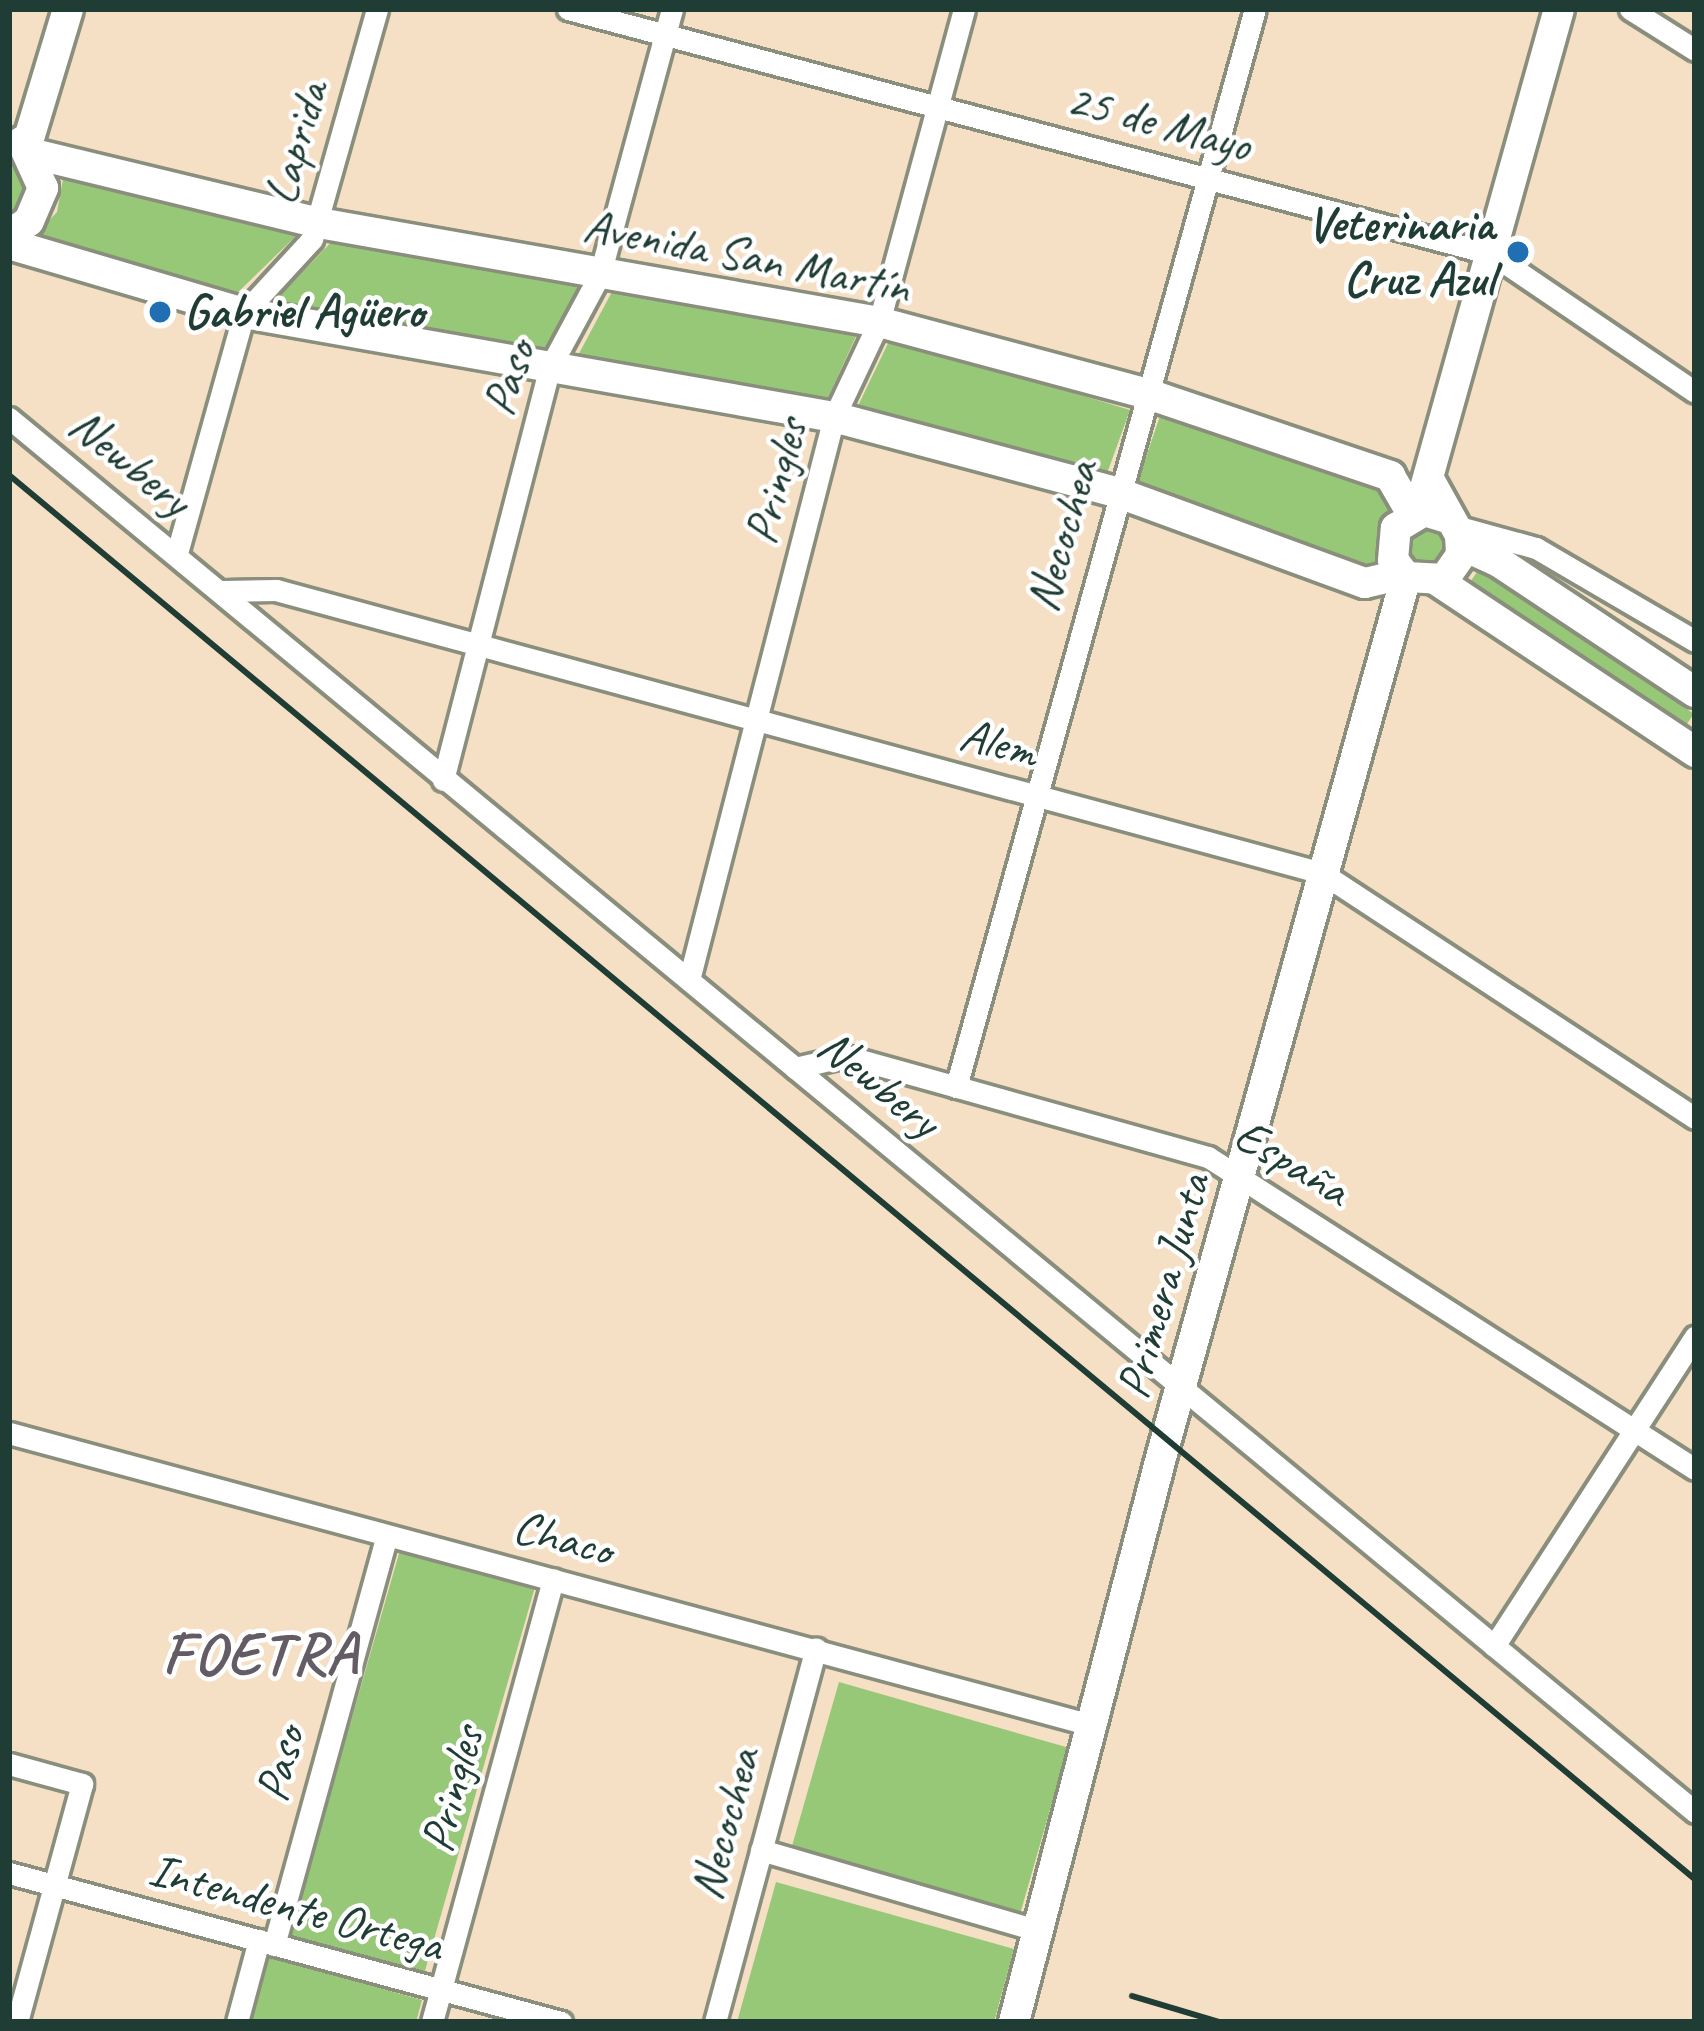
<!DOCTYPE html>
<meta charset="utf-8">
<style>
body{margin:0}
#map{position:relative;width:1704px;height:2031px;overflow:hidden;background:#f5e0c5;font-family:Caveat,sans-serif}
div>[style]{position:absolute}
.green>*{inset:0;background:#96c878;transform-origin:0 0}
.round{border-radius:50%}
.roads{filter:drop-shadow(3px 0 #8a8e7c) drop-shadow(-3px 0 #8a8e7c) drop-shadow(0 3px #8a8e7c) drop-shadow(0 -3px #8a8e7c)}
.minor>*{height:21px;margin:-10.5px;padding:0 10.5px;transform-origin:10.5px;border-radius:10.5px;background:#fff}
.secondary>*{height:30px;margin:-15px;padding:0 15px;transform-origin:15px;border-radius:15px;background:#fff}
.rail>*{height:6px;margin:-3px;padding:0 3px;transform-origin:3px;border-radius:3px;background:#1f3d34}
.dots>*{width:33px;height:33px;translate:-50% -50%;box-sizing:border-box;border:6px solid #fff;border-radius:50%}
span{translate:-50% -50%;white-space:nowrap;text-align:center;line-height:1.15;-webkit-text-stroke:9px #fff;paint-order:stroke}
.street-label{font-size:48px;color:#1f3d34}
.poi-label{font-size:48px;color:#1f3d34;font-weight:700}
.right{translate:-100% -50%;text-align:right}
.left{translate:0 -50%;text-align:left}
.district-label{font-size:60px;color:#645c65;font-weight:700;letter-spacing:3px}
.frame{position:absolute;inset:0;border:12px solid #1f3d34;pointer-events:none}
</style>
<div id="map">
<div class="green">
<div style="clip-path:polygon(9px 147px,23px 158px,29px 199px,9px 222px)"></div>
<div style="clip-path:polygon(65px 168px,302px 230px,230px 300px,30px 241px,57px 212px)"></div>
<div style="clip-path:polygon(337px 236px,580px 286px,541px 358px,271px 305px)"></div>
<div style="clip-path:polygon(614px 288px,858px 332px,826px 402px,575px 361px)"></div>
<div style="clip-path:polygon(891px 337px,1130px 410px,1105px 479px,856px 410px)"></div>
<div style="left:1160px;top:416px;width:252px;height:78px;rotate:19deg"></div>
<div class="round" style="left:1410px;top:530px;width:36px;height:36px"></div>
<div style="left:1479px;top:569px;width:259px;height:23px;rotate:34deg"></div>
<div style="left:400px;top:1550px;width:140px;height:402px;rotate:16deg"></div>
<div style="left:839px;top:1682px;width:238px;height:171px;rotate:16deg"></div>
<div style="clip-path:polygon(776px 1882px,1014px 1949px,994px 2022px,737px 2022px)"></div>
<div style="clip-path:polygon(267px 1956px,422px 2000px,416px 2022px,249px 2022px)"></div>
</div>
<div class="roads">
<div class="minor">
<div style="left:568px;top:9px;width:956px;rotate:14.85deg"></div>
<div style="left:1492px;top:254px;width:245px;rotate:34.2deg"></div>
<div style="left:1630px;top:9px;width:77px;rotate:32.2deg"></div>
<div style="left:9px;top:418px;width:2188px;rotate:39.58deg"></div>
<div style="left:1455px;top:526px;width:84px;rotate:15.2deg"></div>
<div style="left:1536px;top:548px;width:184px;rotate:30.3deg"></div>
<div style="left:177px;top:553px;width:249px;rotate:-74.4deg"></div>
<div style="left:244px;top:313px;width:100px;rotate:-47.4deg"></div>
<div style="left:312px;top:239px;width:239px;rotate:-74.2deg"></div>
<div style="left:223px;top:591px;width:53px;rotate:-1.1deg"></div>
<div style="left:276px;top:590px;width:1084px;rotate:15.14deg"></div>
<div style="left:1322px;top:873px;width:446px;rotate:33.3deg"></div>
<div style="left:443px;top:780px;width:427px;rotate:-75.5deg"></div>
<div style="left:550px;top:367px;width:106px;rotate:-61.7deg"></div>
<div style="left:600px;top:274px;width:275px;rotate:-74.8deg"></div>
<div style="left:689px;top:980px;width:581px;rotate:-75.56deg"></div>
<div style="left:834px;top:417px;width:105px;rotate:-64.7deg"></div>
<div style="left:879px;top:322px;width:324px;rotate:-74.8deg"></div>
<div style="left:795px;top:1068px;width:52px;rotate:-13.2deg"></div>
<div style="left:846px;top:1056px;width:376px;rotate:15.6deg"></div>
<div style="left:1208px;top:1157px;width:578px;rotate:32.65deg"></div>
<div style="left:956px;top:1087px;width:1119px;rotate:-74.5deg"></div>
<div style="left:9px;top:1433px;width:1125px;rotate:15.1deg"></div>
<div style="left:1494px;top:1646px;width:369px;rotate:-57deg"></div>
<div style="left:9px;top:1764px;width:76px;rotate:15.3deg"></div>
<div style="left:82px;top:1784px;width:247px;rotate:105.3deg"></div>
<div style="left:761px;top:1850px;width:290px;rotate:16.2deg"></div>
<div style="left:9px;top:1873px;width:572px;rotate:15.11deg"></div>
<div style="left:274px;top:1945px;width:424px;rotate:-74.6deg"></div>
<div style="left:237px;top:2022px;width:85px;rotate:-75deg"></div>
<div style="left:432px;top:2022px;width:459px;rotate:-74.7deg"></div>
<div style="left:715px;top:2022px;width:387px;rotate:-74.9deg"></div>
</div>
<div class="secondary">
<div style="left:27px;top:145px;width:142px;rotate:-73.2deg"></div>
<div style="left:34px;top:154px;width:293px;rotate:13.6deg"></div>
<div style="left:319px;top:223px;width:569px;rotate:10.03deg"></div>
<div style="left:879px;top:322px;width:278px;rotate:15deg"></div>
<div style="left:1148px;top:394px;width:256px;rotate:18.7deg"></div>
<div style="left:1390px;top:476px;width:44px;rotate:59.9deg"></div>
<div style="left:9px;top:235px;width:24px;rotate:-35deg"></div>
<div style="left:29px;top:221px;width:36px;rotate:-67deg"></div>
<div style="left:43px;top:188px;width:51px;rotate:-114.5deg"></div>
<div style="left:9px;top:244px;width:245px;rotate:16.4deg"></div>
<div style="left:244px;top:313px;width:599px;rotate:10deg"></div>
<div style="left:834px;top:417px;width:292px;rotate:14.9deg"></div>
<div style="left:1116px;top:492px;width:265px;rotate:20.1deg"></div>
<div style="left:1365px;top:583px;width:39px;rotate:-13deg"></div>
<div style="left:1430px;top:481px;width:62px;rotate:60.9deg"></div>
<div style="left:1460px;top:535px;width:20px;rotate:87deg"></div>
<div style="left:1461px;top:555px;width:29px;rotate:125deg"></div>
<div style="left:1444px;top:579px;width:38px;rotate:-177deg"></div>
<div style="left:1406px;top:577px;width:21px;rotate:-127deg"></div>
<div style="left:1393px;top:560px;width:32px;rotate:-85deg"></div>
<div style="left:1396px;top:528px;width:33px;rotate:-31deg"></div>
<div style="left:1424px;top:511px;width:24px;rotate:17deg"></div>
<div style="left:1418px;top:513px;width:523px;rotate:-74.37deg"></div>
<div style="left:1462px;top:545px;width:41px;rotate:24.7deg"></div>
<div style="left:1499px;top:562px;width:235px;rotate:33.6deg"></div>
<div style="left:1438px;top:581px;width:309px;rotate:33.6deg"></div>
<div style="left:1014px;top:2022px;width:587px;rotate:-75.4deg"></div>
<div style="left:1162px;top:1454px;width:910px;rotate:-74.45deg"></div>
</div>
</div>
<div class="rail">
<div style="left:9px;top:475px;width:2194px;rotate:39.79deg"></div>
<div style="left:1132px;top:1996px;width:91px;rotate:16.6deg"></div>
</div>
<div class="dots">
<div style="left:1518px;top:252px;background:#1f6fb2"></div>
<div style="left:160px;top:312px;background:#1f6fb2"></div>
</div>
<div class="street-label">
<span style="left:1159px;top:122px;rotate:15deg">25 de Mayo</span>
<span style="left:296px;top:143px;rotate:-74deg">Laprida</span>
<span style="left:747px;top:256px;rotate:11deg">Avenida San Martín</span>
<span style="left:509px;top:378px;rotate:-71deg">Paso</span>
<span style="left:130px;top:462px;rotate:39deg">Newbery</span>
<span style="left:776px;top:481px;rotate:-75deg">Pringles</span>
<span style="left:1062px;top:536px;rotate:-74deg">Necochea</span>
<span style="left:999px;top:743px;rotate:15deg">Alem</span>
<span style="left:879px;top:1083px;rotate:39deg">Newbery</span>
<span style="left:1292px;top:1162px;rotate:31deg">España</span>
<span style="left:1163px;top:1286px;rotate:-74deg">Primera Junta</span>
<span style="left:563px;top:1538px;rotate:15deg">Chaco</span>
<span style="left:280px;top:1764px;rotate:-75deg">Paso</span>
<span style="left:452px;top:1789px;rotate:-75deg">Pringles</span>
<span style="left:725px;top:1824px;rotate:-75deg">Necochea</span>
<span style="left:296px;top:1907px;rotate:15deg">Intendente Ortega</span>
</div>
<div class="poi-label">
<span class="right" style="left:1494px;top:252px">Veterinaria<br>Cruz Azul</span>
<span class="left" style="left:184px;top:312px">Gabriel Agüero</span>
</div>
<div class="district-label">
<span style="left:261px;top:1653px">FOETRA</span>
</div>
<div class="frame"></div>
</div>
